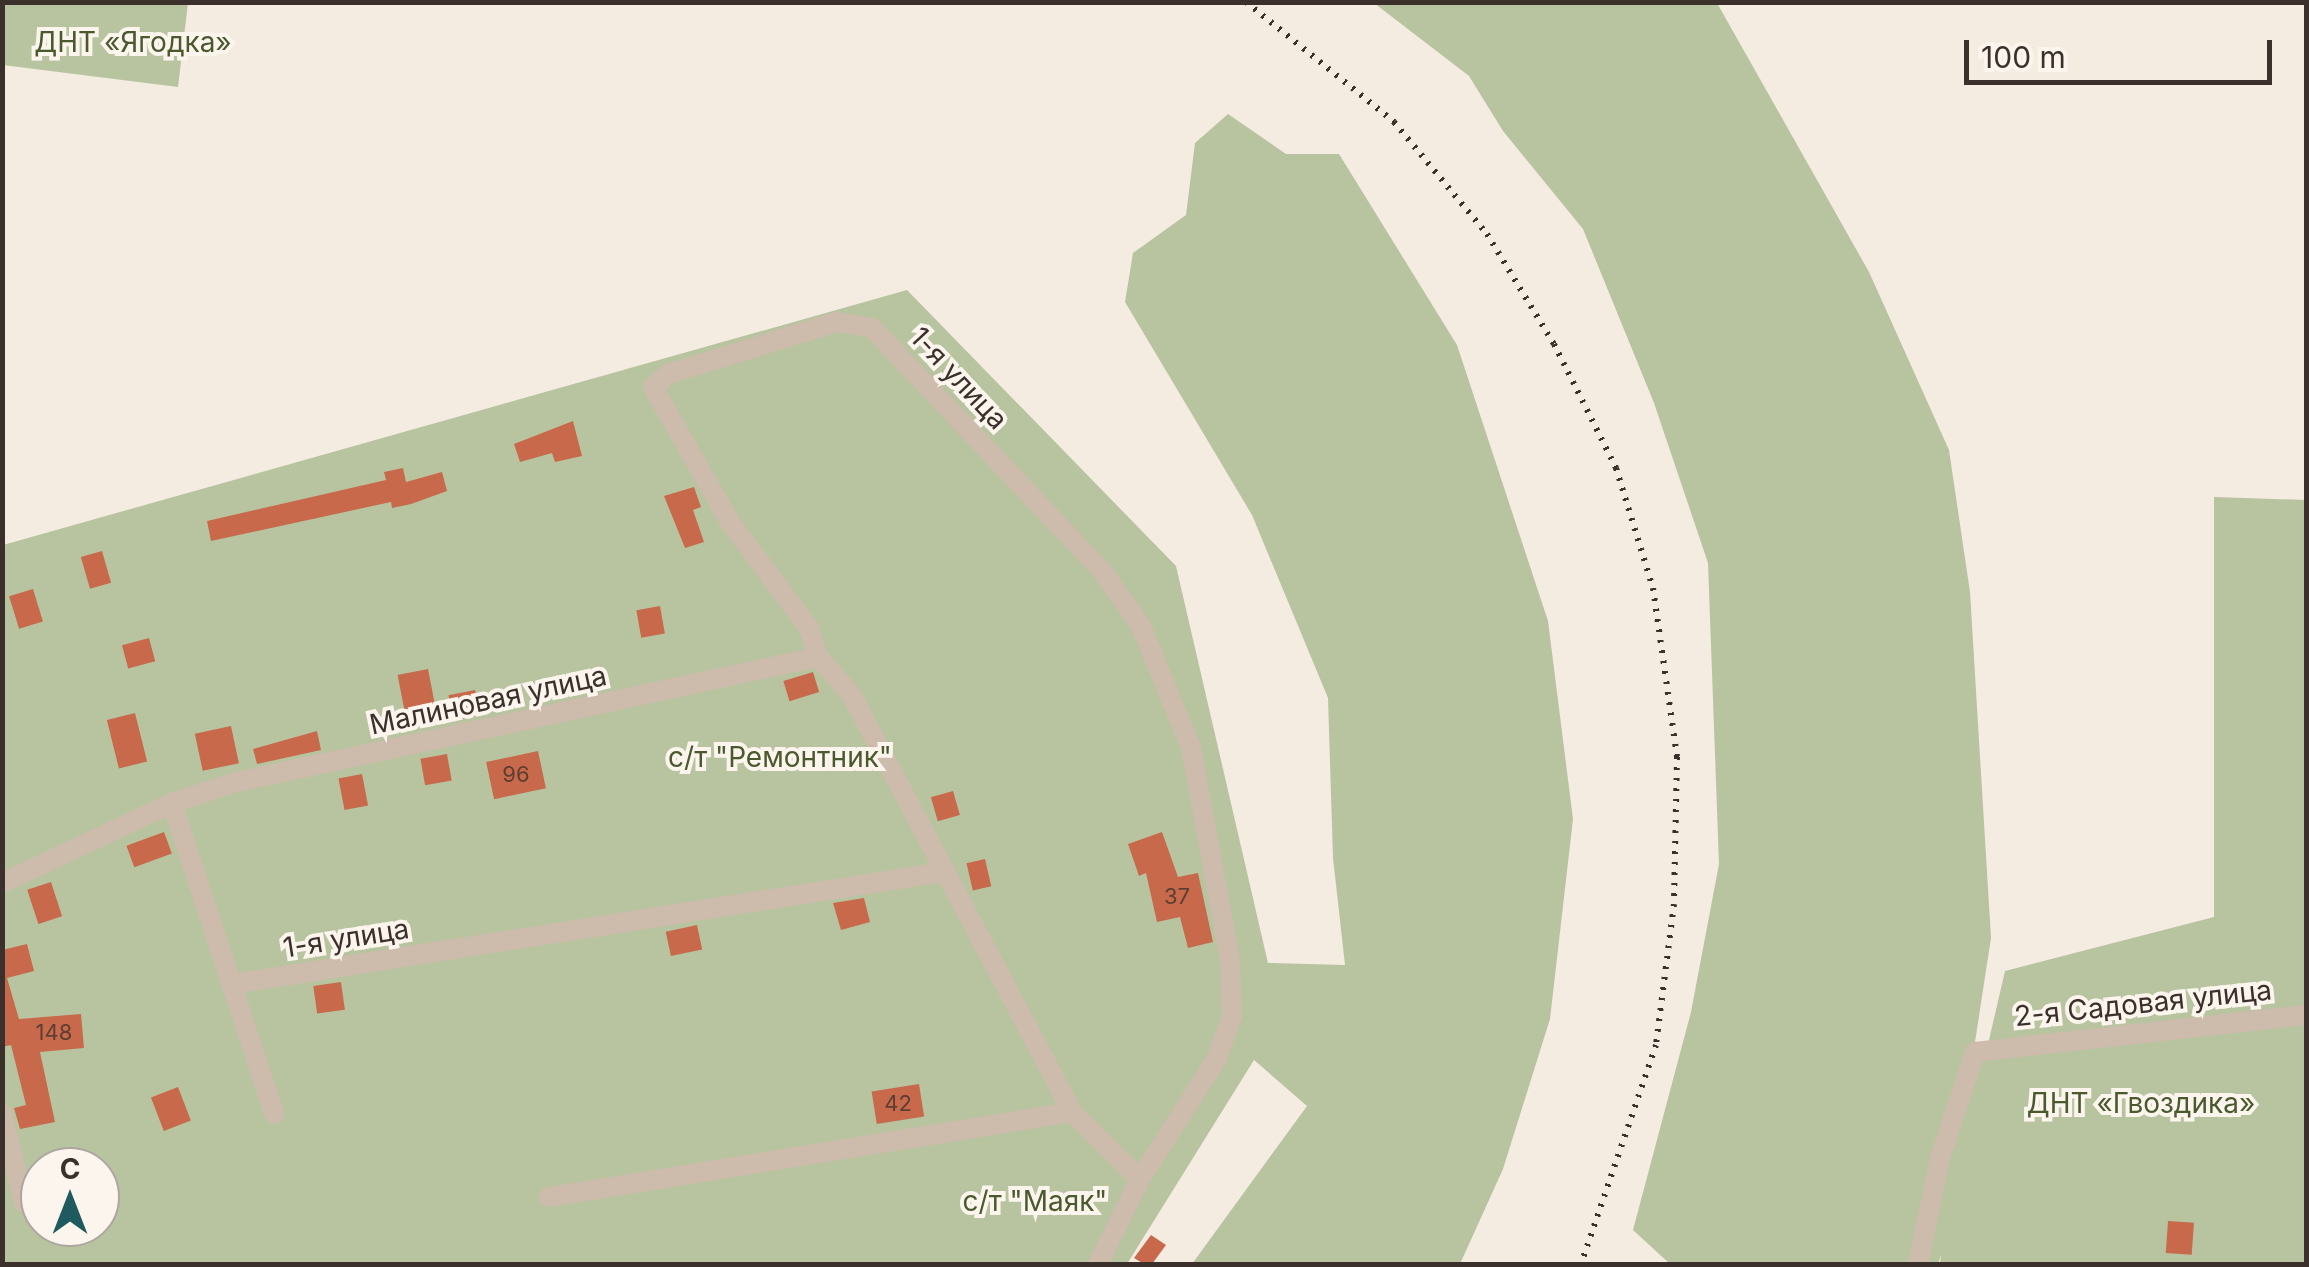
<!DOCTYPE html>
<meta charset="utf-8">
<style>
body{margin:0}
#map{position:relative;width:2309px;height:1267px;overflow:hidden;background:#f4ebe1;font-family:Inter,sans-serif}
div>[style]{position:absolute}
.green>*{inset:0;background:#b8c4a0}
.building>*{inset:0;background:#c8694b;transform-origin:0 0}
.street>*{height:20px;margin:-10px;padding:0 10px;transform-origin:10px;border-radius:10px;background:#cdbbac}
.rail>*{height:6px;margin-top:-3px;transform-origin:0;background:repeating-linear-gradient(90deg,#3b302b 0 2.5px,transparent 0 10.5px)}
span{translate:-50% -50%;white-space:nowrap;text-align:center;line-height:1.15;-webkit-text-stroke:8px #fbf5ee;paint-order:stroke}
.number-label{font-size:22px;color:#5e3e33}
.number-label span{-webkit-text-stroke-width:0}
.park-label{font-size:28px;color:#4a5a2e}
.street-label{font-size:28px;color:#3b302b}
.frame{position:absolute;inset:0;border:5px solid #3b302b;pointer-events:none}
.north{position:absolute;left:20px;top:1147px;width:100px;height:100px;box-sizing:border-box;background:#fbf5ee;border:2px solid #aea6a0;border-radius:50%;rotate:0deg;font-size:28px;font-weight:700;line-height:40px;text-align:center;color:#3b302b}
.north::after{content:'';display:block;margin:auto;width:35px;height:45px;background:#1f5a5e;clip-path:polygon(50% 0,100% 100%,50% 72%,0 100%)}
.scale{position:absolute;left:1964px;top:40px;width:308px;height:45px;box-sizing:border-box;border:5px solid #3b302b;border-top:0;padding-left:12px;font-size:30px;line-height:35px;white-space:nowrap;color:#3b302b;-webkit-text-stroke:8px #fbf5ee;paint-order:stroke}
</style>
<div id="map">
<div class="green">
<div style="clip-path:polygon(3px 2px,188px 3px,178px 87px,3px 65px)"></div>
<div style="clip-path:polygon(1374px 3px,1717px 3px,1869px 272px,1949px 450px,1970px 592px,1991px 938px,1975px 1042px,1986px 1053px,2005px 971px,2214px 917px,2214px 497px,2306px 500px,2306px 1264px,1940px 1264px,1941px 1255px,1938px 1264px,1670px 1264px,1633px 1230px,1691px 1012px,1719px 864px,1708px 563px,1654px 403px,1583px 229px,1503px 131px,1469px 76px)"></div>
<div style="clip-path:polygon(evenodd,1228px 114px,1286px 154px,1339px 154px,1457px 345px,1548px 621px,1573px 819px,1550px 1019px,1503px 1169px,1460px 1264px,1192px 1264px,1307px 1106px,1254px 1060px,1127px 1264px,3px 1264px,3px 545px,907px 290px,1176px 566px,1268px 963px,1345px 965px,1333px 858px,1328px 698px,1252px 515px,1125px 302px,1133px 253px,1186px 215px,1195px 143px,1228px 114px,40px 1167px,100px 1167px,100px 1227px,40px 1227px,40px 1167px)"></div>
</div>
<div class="building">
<div style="clip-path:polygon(573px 421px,582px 456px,555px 462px,552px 453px,520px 462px,514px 444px)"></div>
<div style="clip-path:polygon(403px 468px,406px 482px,442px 472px,447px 491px,411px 504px,392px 508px,391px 502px,211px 541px,207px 521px,386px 480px,384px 472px)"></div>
<div style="clip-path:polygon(694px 487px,701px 507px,693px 510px,704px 542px,685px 548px,664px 496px)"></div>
<div style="left:102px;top:551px;width:33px;height:22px;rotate:74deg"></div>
<div style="left:33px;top:589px;width:34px;height:25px;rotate:73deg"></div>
<div style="left:660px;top:606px;width:28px;height:24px;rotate:80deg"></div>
<div style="left:149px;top:638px;width:24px;height:28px;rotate:75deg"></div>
<div style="left:428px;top:669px;width:36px;height:31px;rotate:79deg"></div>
<div style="left:813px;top:672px;width:21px;height:31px;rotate:73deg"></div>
<div style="left:475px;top:690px;width:26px;height:27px;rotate:79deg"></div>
<div style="left:135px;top:713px;width:50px;height:29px;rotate:76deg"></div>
<div style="left:231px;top:726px;width:38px;height:37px;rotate:78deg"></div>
<div style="clip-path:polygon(317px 731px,321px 750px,257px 764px,253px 749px)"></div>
<div style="left:538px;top:751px;width:38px;height:53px;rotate:78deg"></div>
<div style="left:447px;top:754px;width:27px;height:27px;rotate:80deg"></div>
<div style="left:362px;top:774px;width:32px;height:24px;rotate:79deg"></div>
<div style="left:953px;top:791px;width:25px;height:23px;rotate:74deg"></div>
<div style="left:164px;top:832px;width:23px;height:40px;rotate:70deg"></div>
<div style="clip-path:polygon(1162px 832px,1178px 877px,1198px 873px,1213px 942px,1188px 948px,1180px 917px,1157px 922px,1146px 873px,1139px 876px,1128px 844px)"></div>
<div style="left:985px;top:859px;width:28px;height:19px;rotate:77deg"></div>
<div style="left:51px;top:882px;width:36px;height:25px;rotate:72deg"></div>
<div style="clip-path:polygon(864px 898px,870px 922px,841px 930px,833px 903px)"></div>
<div style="left:697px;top:925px;width:25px;height:32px;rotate:78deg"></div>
<div style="clip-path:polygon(27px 944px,34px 971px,7px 978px,19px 1019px,81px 1014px,84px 1048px,40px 1052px,55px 1122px,20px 1129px,14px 1108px,26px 1105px,11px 1045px,2px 1047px,2px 950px)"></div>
<div style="left:341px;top:982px;width:28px;height:28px;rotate:82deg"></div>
<div style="left:919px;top:1084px;width:33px;height:48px;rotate:81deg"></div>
<div style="left:178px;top:1087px;width:36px;height:29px;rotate:69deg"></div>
<div style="left:2168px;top:1221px;width:26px;height:32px;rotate:4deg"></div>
<div style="clip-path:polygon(1151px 1235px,1166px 1245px,1152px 1264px,1144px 1264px,1134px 1258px)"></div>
</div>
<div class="street">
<div style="left:172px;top:803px;width:327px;rotate:71.8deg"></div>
<div style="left:2px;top:883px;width:188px;rotate:-25.2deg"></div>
<div style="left:172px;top:803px;width:68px;rotate:-17.9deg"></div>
<div style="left:237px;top:782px;width:594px;rotate:-12.14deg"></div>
<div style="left:232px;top:984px;width:720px;rotate:-8.95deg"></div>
<div style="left:2px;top:1114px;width:91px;rotate:76deg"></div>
<div style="left:549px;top:1197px;width:530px;rotate:-9.23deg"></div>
<div style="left:1098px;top:1264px;width:95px;rotate:-63.7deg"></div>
<div style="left:1140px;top:1179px;width:141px;rotate:-57.4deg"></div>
<div style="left:1216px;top:1060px;width:46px;rotate:-69.6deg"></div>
<div style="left:1232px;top:1017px;width:57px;rotate:-92deg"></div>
<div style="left:1230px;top:960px;width:216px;rotate:-100.4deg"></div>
<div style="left:1191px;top:748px;width:132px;rotate:-112.3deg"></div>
<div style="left:1141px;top:626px;width:67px;rotate:-125.3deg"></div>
<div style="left:1102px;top:571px;width:335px;rotate:-133.4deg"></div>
<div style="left:872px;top:328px;width:36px;rotate:-170deg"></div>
<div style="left:837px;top:322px;width:177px;rotate:162.9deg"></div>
<div style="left:668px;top:374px;width:20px;rotate:139deg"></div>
<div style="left:653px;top:387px;width:155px;rotate:60.3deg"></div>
<div style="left:730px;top:522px;width:132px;rotate:53.3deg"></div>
<div style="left:809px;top:628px;width:30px;rotate:73deg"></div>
<div style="left:818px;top:657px;width:50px;rotate:48.3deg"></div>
<div style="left:851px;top:694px;width:473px;rotate:62.1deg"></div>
<div style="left:1072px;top:1112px;width:95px;rotate:44.6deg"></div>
<div style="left:1918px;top:1264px;width:108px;rotate:-78.3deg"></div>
<div style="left:1940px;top:1158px;width:112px;rotate:-71.7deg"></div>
<div style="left:1975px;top:1052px;width:333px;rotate:-6.4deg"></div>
</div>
<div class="rail">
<div style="left:1246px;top:2px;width:191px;rotate:39deg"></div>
<div style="left:1394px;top:122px;width:146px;rotate:50.3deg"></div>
<div style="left:1487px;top:234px;width:129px;rotate:58.7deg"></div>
<div style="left:1554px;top:344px;width:139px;rotate:63.4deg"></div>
<div style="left:1616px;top:468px;width:126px;rotate:72.9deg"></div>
<div style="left:1653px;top:588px;width:171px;rotate:81.9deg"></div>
<div style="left:1677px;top:757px;width:147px;rotate:91.2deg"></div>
<div style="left:1674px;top:904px;width:142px;rotate:97.3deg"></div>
<div style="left:1656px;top:1045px;width:231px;rotate:108.9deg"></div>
</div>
<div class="number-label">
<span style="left:516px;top:775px">96</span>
<span style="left:1177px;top:897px">37</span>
<span style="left:54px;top:1033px">148</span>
<span style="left:898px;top:1104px">42</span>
</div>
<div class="park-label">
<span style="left:133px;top:42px">ДНТ «Ягодка»</span>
<span style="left:780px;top:757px">с/т "Ремонтник"</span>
<span style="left:2141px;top:1103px">ДНТ «Гвоздика»</span>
<span style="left:1035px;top:1201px">с/т "Маяк"</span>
</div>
<div class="street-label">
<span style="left:959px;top:378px;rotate:47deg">1-я улица</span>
<span style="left:488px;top:700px;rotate:-12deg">Малиновая улица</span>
<span style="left:346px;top:938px;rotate:-9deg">1-я улица</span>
<span style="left:2143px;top:1003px;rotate:-6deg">2-я Садовая улица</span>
</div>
<div class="frame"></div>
<div class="north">С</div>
<div class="scale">100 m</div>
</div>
